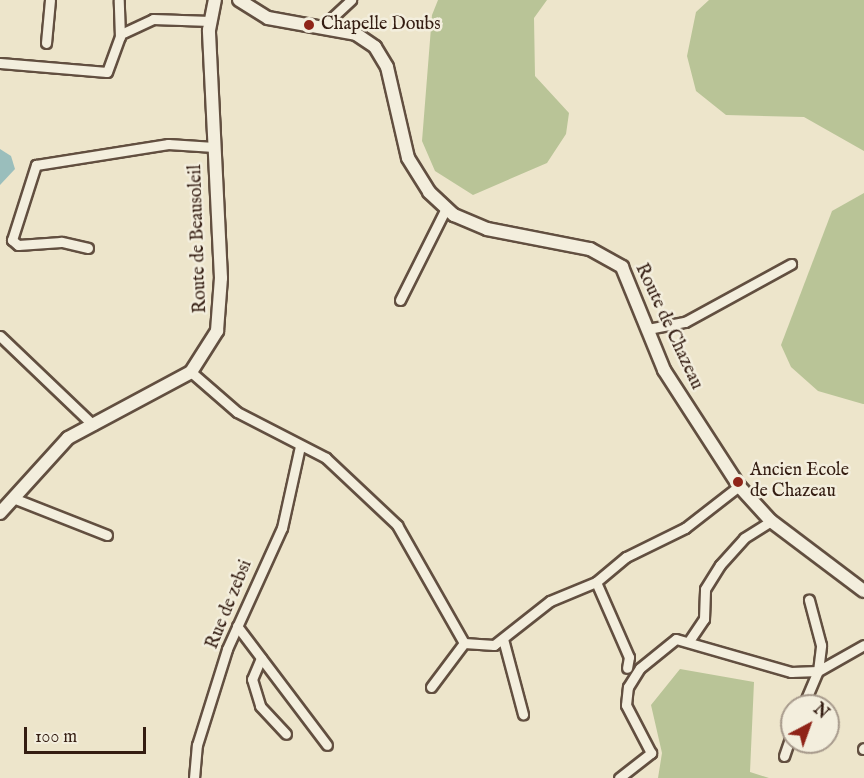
<!DOCTYPE html>
<style>
body{margin:0}
#map{position:relative;width:864px;height:778px;overflow:hidden;background:#ede5cb;font-family:"IM FELL English",serif}
div>[style]{position:absolute}
.green>*{inset:0;background:#b9c497}
.water>*{inset:0;background:#9abebc}
.roads{filter:drop-shadow(2px 0 #624f40) drop-shadow(-2px 0 #624f40) drop-shadow(0 2px #624f40) drop-shadow(0 -2px #624f40)}
.street>*{height:9px;margin:-4.5px;padding:0 4.5px;transform-origin:4.5px;border-radius:4.5px;background:#f3eedd}
.secondary>*{height:12px;margin:-6px;padding:0 6px;transform-origin:6px;border-radius:6px;background:#f3eedd}
.dots>*{width:16px;height:16px;translate:-50% -50%;box-sizing:border-box;border:3px solid #f3eedd;border-radius:50%}
span{translate:-50% -50%;white-space:nowrap;text-align:center;line-height:1.15;-webkit-text-stroke:5px #f3eedd;paint-order:stroke}
.poi-label{font-size:18px;color:#341d12}
.left{translate:0 -50%;text-align:left}
.street-label{font-size:18px;color:#341d12}
.north{position:absolute;left:780px;top:694px;width:60px;height:60px;box-sizing:border-box;background:#f3eedd;border:2px solid #a79a8c;border-radius:50%;rotate:41deg;font-size:16px;font-weight:700;line-height:24px;text-align:center;color:#341d12}
.north::after{content:'';display:block;margin:auto;width:21px;height:27px;background:#8f2418;clip-path:polygon(50% 0,100% 100%,50% 72%,0 100%)}
.scale{position:absolute;left:24px;top:727px;width:122px;height:27px;box-sizing:border-box;border:3px solid #341d12;border-top:0;padding-left:8px;font-size:18px;line-height:21px;white-space:nowrap;color:#341d12;-webkit-text-stroke:4px #f3eedd;paint-order:stroke}
</style>
<div id="map">
<div class="green">
<div style="clip-path:polygon(438px 0,547px 0,534px 18px,535px 76px,569px 113px,566px 134px,547px 163px,473px 195px,435px 171px,422px 141px,432px 15px)"></div>
<div style="clip-path:polygon(709px 0,864px 0,864px 151px,804px 117px,726px 115px,696px 91px,687px 56px,696px 12px)"></div>
<div style="clip-path:polygon(864px 193px,864px 404px,863px 404px,818px 391px,791px 367px,781px 345px,832px 211px)"></div>
<div style="clip-path:polygon(680px 669px,754px 682px,750px 772px,769px 778px,658px 778px,662px 753px,651px 705px)"></div>
</div>
<div class="water">
<div style="clip-path:polygon(0 149px,11px 156px,15px 169px,0 185px)"></div>
</div>
<div class="roads">
<div class="street">
<div style="left:322px;top:27px;width:40px;rotate:-43deg"></div>
<div style="left:121px;top:34px;width:35px;rotate:-25deg"></div>
<div style="left:153px;top:19px;width:57px;rotate:2deg"></div>
<div style="left:46px;top:43px;width:43px;rotate:-84.7deg"></div>
<div style="left:0;top:63px;width:107px;rotate:4.8deg"></div>
<div style="left:107px;top:72px;width:37px;rotate:-70deg"></div>
<div style="left:120px;top:37px;width:37px;rotate:-92deg"></div>
<div style="left:88px;top:248px;width:28px;rotate:-167deg"></div>
<div style="left:61px;top:242px;width:43px;rotate:176deg"></div>
<div style="left:18px;top:245px;width:8px;rotate:-140deg"></div>
<div style="left:12px;top:240px;width:79px;rotate:-72.3deg"></div>
<div style="left:36px;top:165px;width:134px;rotate:-9deg"></div>
<div style="left:168px;top:144px;width:46px;rotate:3.7deg"></div>
<div style="left:400px;top:300px;width:103px;rotate:-63.4deg"></div>
<div style="left:648px;top:329px;width:38px;rotate:-11deg"></div>
<div style="left:685px;top:322px;width:121px;rotate:-28.7deg"></div>
<div style="left:0;top:336px;width:129px;rotate:43.7deg"></div>
<div style="left:191px;top:372px;width:61px;rotate:41deg"></div>
<div style="left:237px;top:412px;width:100px;rotate:27.3deg"></div>
<div style="left:326px;top:458px;width:98px;rotate:43.3deg"></div>
<div style="left:397px;top:525px;width:136px;rotate:60.4deg"></div>
<div style="left:464px;top:643px;width:55px;rotate:126.9deg"></div>
<div style="left:13px;top:498px;width:101px;rotate:21.5deg"></div>
<div style="left:596px;top:582px;width:82px;rotate:66.3deg"></div>
<div style="left:629px;top:657px;width:11px;rotate:100deg"></div>
<div style="left:237px;top:626px;width:149px;rotate:52.9deg"></div>
<div style="left:503px;top:639px;width:78px;rotate:75.1deg"></div>
<div style="left:689px;top:641px;width:27px;rotate:-56deg"></div>
<div style="left:704px;top:619px;width:30px;rotate:-88deg"></div>
<div style="left:705px;top:589px;width:28px;rotate:-58deg"></div>
<div style="left:720px;top:565px;width:36px;rotate:-48deg"></div>
<div style="left:744px;top:538px;width:32px;rotate:-32deg"></div>
<div style="left:464px;top:643px;width:30px;rotate:4deg"></div>
<div style="left:494px;top:645px;width:71px;rotate:-38.2deg"></div>
<div style="left:550px;top:601px;width:50px;rotate:-22.4deg"></div>
<div style="left:596px;top:582px;width:39px;rotate:-40deg"></div>
<div style="left:626px;top:557px;width:66px;rotate:-26.2deg"></div>
<div style="left:685px;top:528px;width:68px;rotate:-37.9deg"></div>
<div style="left:261px;top:658px;width:23px;rotate:113deg"></div>
<div style="left:252px;top:679px;width:28px;rotate:73deg"></div>
<div style="left:260px;top:706px;width:38px;rotate:47deg"></div>
<div style="left:803px;top:706px;width:38px;rotate:-67deg"></div>
<div style="left:818px;top:671px;width:26px;rotate:-83deg"></div>
<div style="left:821px;top:645px;width:47px;rotate:-104.9deg"></div>
<div style="left:863px;top:749px;width:1px;rotate:-45deg"></div>
<div style="left:784px;top:756px;width:24px;rotate:-71deg"></div>
<div style="left:194px;top:778px;width:33px;rotate:-85deg"></div>
<div style="left:197px;top:745px;width:101px;rotate:-72.6deg"></div>
<div style="left:227px;top:649px;width:133px;rotate:-65.6deg"></div>
<div style="left:282px;top:528px;width:84px;rotate:-77.6deg"></div>
<div style="left:619px;top:778px;width:41px;rotate:-38deg"></div>
<div style="left:651px;top:753px;width:54px;rotate:-117.5deg"></div>
<div style="left:626px;top:705px;width:18px;rotate:-84deg"></div>
<div style="left:628px;top:687px;width:22px;rotate:-58deg"></div>
<div style="left:640px;top:668px;width:46px;rotate:-38.9deg"></div>
<div style="left:676px;top:639px;width:120px;rotate:16deg"></div>
<div style="left:791px;top:672px;width:27px;rotate:-2deg"></div>
<div style="left:818px;top:671px;width:53px;rotate:-29.5deg"></div>
</div>
<div class="secondary">
<div style="left:239px;top:0;width:34px;rotate:32deg"></div>
<div style="left:268px;top:18px;width:89px;rotate:10.3deg"></div>
<div style="left:356px;top:34px;width:23px;rotate:34deg"></div>
<div style="left:375px;top:47px;width:23px;rotate:59deg"></div>
<div style="left:387px;top:67px;width:93px;rotate:77deg"></div>
<div style="left:408px;top:158px;width:40px;rotate:58deg"></div>
<div style="left:429px;top:192px;width:34px;rotate:43deg"></div>
<div style="left:454px;top:215px;width:36px;rotate:23deg"></div>
<div style="left:487px;top:229px;width:105px;rotate:11deg"></div>
<div style="left:590px;top:249px;width:37px;rotate:29deg"></div>
<div style="left:622px;top:267px;width:111px;rotate:67.8deg"></div>
<div style="left:664px;top:370px;width:138px;rotate:57.1deg"></div>
<div style="left:739px;top:486px;width:47px;rotate:47.6deg"></div>
<div style="left:771px;top:521px;width:116px;rotate:37deg"></div>
<div style="left:0;top:513px;width:101px;rotate:-47.8deg"></div>
<div style="left:68px;top:438px;width:140px;rotate:-28.2deg"></div>
<div style="left:191px;top:372px;width:49px;rotate:-57.6deg"></div>
<div style="left:217px;top:331px;width:53px;rotate:-85.7deg"></div>
<div style="left:221px;top:278px;width:248px;rotate:-92.8deg"></div>
<div style="left:209px;top:30px;width:31px;rotate:-79deg"></div>
</div>
</div>
<div class="dots">
<div style="left:309px;top:25px;background:#8f2418"></div>
<div style="left:738px;top:482px;background:#8f2418"></div>
</div>
<div class="poi-label">
<span class="left" style="left:321px;top:25px">Chapelle Doubs</span>
<span class="left" style="left:750px;top:482px">Ancien Ecole<br>de Chazeau</span>
</div>
<div class="street-label">
<span style="left:199px;top:239px;rotate:-92deg">Route de Beausoleil</span>
<span style="left:668px;top:327px;rotate:65deg">Route de Chazeau</span>
<span style="left:230px;top:605px;rotate:-68deg">Rue de zebsi</span>
</div>
<div class="north">N</div>
<div class="scale">100 m</div>
</div>
